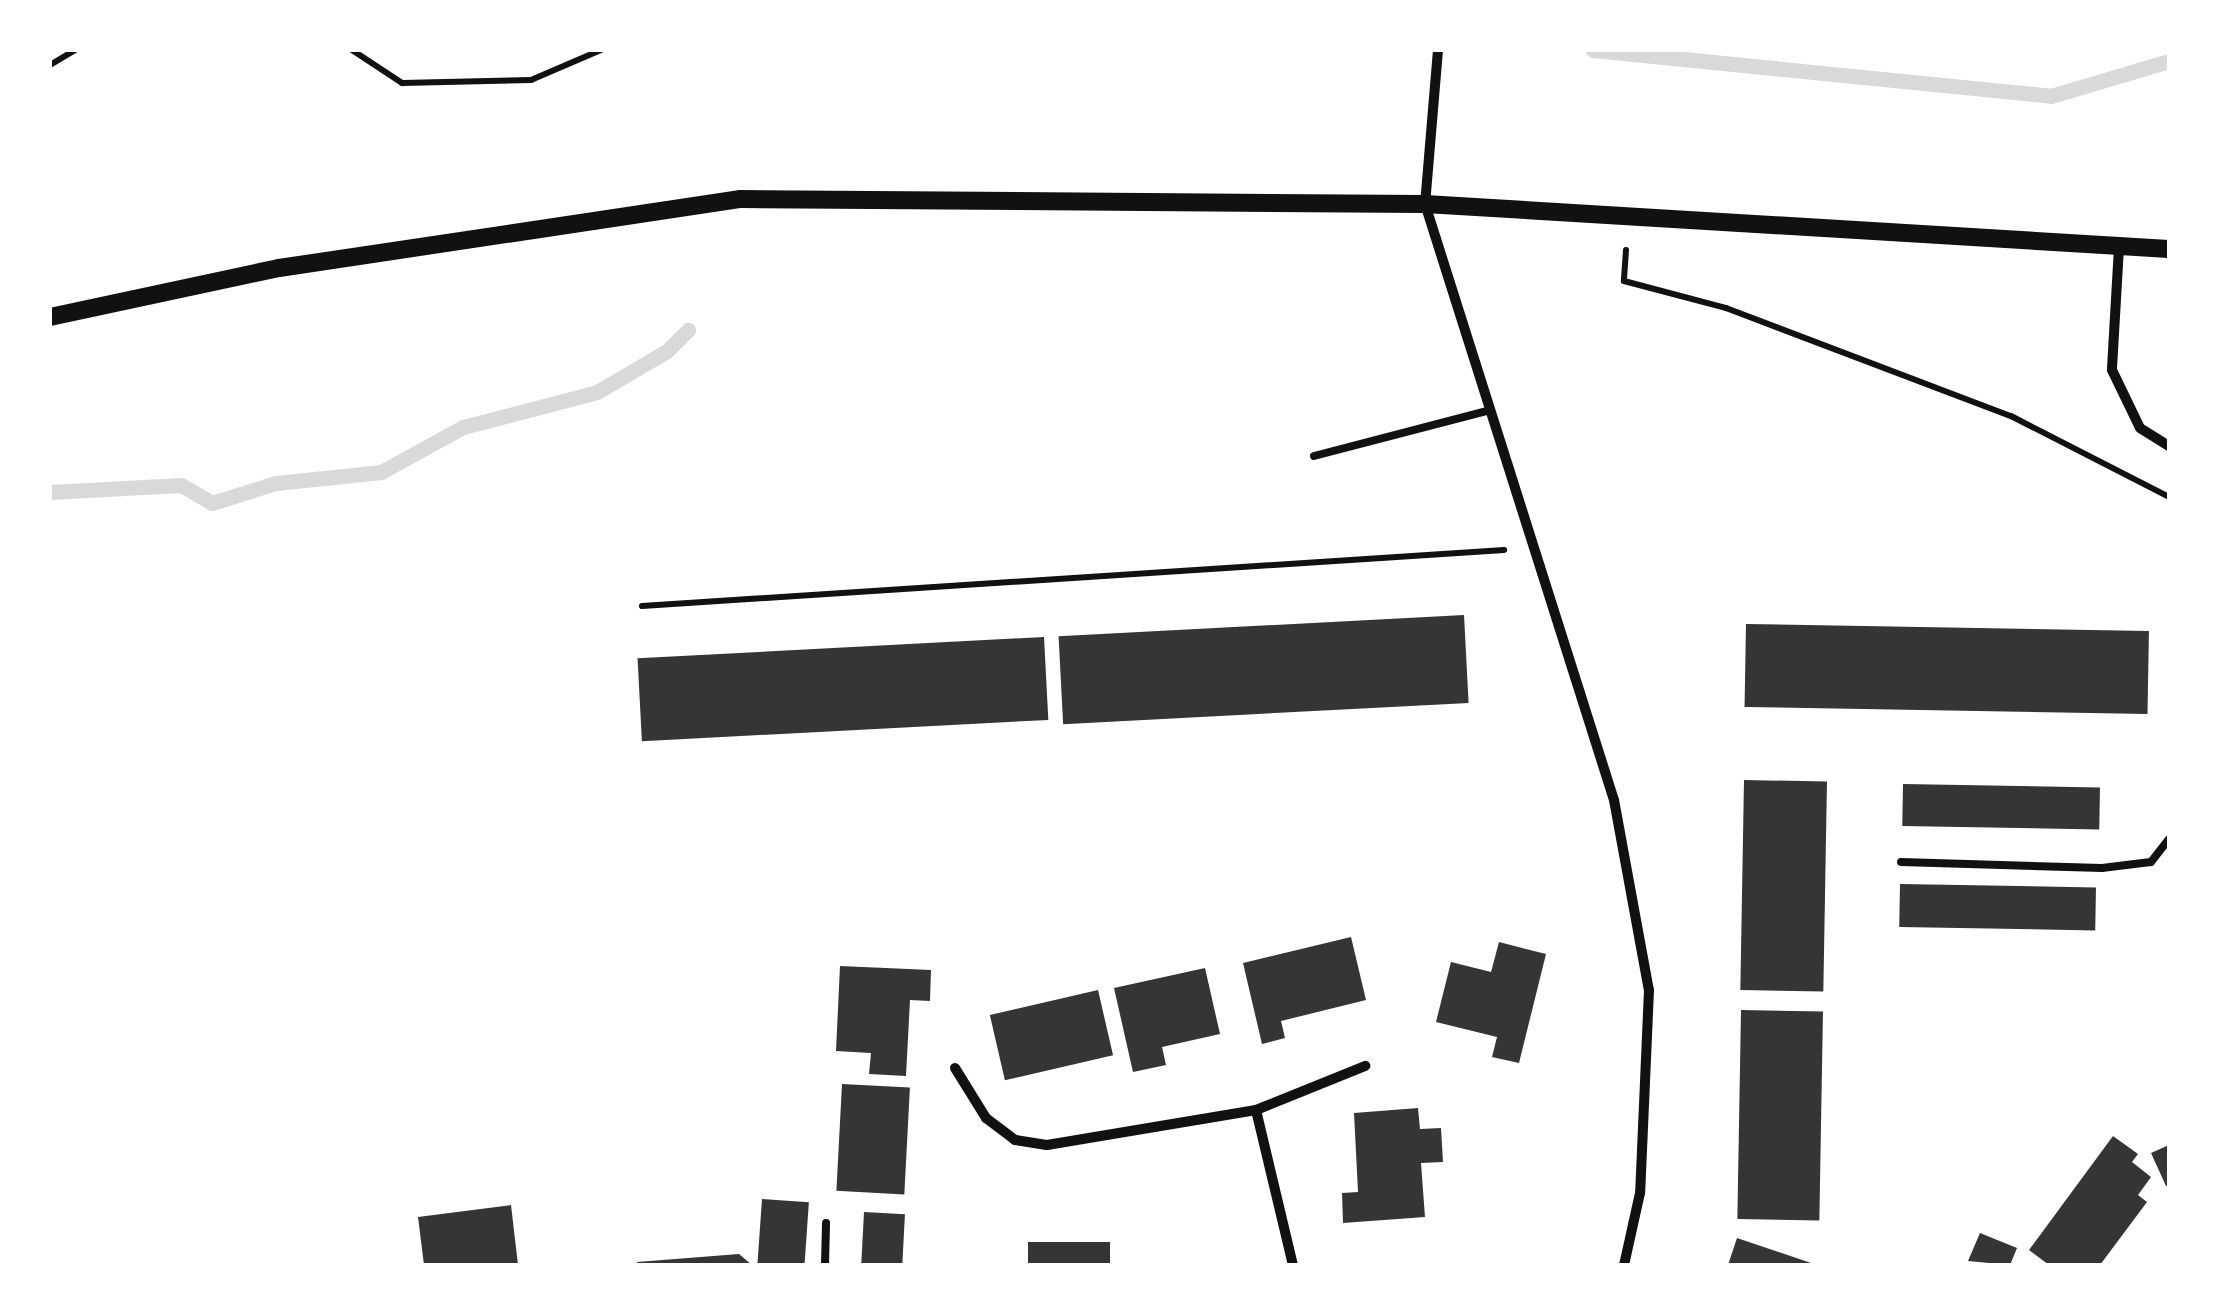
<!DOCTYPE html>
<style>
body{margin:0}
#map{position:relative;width:2219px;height:1315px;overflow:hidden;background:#fff;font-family:"Golos Text",sans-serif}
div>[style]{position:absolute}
.stream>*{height:15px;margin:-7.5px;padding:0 7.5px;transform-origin:7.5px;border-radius:7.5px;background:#d9d9d9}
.building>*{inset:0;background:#353535;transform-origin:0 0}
.path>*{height:6px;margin:-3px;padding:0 3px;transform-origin:3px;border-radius:3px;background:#111}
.service>*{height:8px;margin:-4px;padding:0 4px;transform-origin:4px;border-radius:4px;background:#111}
.minor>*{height:10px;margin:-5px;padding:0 5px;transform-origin:5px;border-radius:5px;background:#111}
.tertiary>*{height:18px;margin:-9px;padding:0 9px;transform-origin:9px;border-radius:9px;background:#111}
span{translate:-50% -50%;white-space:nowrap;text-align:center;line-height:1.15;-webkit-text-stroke:8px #fff;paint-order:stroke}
.frame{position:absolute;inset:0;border:52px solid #fff;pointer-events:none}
</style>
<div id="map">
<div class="stream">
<div style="left:1593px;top:50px;width:460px;rotate:5.7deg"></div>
<div style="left:2051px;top:96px;width:123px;rotate:-16.5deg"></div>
<div style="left:50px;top:492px;width:131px;rotate:-3.1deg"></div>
<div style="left:181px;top:485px;width:36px;rotate:30deg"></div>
<div style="left:212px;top:503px;width:67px;rotate:-17.4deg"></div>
<div style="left:276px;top:483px;width:106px;rotate:-6deg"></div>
<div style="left:381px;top:472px;width:94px;rotate:-28.8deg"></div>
<div style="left:463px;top:427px;width:138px;rotate:-14.6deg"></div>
<div style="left:597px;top:392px;width:81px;rotate:-30.4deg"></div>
<div style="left:667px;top:351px;width:30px;rotate:-45deg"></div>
</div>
<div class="building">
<div style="left:1464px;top:615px;width:88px;height:406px;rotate:87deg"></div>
<div style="left:1746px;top:624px;width:403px;height:83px;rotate:1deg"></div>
<div style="left:1044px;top:637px;width:83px;height:407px;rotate:87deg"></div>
<div style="left:1744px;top:780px;width:83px;height:210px;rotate:1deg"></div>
<div style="left:1903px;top:784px;width:197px;height:42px;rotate:1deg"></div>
<div style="left:1900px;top:884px;width:196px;height:43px;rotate:1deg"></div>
<div style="clip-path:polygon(1351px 937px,1366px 1000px,1281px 1021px,1285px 1038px,1262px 1044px,1243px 963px)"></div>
<div style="clip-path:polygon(1499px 942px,1546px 954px,1519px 1063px,1492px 1057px,1497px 1037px,1436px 1022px,1451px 962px,1491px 972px)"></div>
<div style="clip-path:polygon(840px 966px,931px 970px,930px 1001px,910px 1000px,906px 1076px,869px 1074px,871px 1053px,836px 1051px)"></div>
<div style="clip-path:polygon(1205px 968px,1220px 1034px,1162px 1047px,1166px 1065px,1133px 1072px,1114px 988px)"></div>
<div style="left:1098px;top:990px;width:67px;height:111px;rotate:77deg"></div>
<div style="left:1741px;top:1010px;width:82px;height:209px;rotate:1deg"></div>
<div style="left:842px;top:1084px;width:68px;height:107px;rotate:3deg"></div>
<div style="clip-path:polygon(1418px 1108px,1420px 1129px,1441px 1128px,1443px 1162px,1421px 1163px,1425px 1217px,1343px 1223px,1342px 1193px,1358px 1192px,1354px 1113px)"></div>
<div style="clip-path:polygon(2113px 1136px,2138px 1154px,2132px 1162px,2151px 1177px,2138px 1195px,2147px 1202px,2100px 1265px,2049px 1265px,2029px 1250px)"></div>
<div style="clip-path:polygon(2169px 1145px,2169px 1185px,2166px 1186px,2151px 1153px)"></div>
<div style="left:762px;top:1199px;width:47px;height:66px;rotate:4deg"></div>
<div style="clip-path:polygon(511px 1205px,518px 1265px,424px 1265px,418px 1217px)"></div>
<div style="left:864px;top:1212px;width:41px;height:53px;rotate:3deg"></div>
<div style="clip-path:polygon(1980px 1233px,2017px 1248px,2010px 1265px,1968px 1261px)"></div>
<div style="clip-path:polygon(1737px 1238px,1814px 1264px,1814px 1265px,1728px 1265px)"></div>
<div style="left:1028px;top:1242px;width:82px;height:23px"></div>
<div style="clip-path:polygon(739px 1254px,752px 1265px,637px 1265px,637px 1262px)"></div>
</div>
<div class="path">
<div style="left:352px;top:50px;width:60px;rotate:33.4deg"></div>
<div style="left:402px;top:83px;width:129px;rotate:-1.3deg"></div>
<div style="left:531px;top:80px;width:76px;rotate:-23.2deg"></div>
<div style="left:50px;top:65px;width:29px;rotate:-31deg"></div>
<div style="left:1626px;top:250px;width:31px;rotate:94deg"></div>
<div style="left:1624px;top:281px;width:106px;rotate:14.8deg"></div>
<div style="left:1726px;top:308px;width:305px;rotate:20.8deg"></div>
<div style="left:2011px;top:416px;width:178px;rotate:27.1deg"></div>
<div style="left:642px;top:606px;width:864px;rotate:-3.72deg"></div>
</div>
<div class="service">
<div style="left:1314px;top:456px;width:182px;rotate:-14.6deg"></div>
<div style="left:1901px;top:862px;width:201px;rotate:1.7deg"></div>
<div style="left:2102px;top:868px;width:49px;rotate:-7deg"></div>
<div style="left:2151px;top:862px;width:29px;rotate:-52deg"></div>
<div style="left:825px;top:1265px;width:42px;rotate:-88.6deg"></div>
</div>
<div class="minor">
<div style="left:1438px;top:50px;width:155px;rotate:94.8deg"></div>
<div style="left:1425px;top:204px;width:625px;rotate:72.41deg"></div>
<div style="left:1614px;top:800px;width:193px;rotate:79.6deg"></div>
<div style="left:1649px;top:990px;width:203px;rotate:92.5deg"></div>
<div style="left:1640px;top:1193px;width:74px;rotate:102.5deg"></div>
<div style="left:2119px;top:247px;width:123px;rotate:93.3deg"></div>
<div style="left:2112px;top:370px;width:64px;rotate:64.2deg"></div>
<div style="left:2140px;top:428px;width:34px;rotate:32deg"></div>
<div style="left:955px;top:1068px;width:59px;rotate:58.2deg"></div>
<div style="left:986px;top:1118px;width:36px;rotate:37deg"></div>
<div style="left:1015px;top:1140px;width:32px;rotate:9deg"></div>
<div style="left:1047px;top:1145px;width:212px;rotate:-9.5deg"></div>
<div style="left:1256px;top:1110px;width:118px;rotate:-22deg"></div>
<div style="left:1256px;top:1110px;width:159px;rotate:76.6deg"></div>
</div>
<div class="tertiary">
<div style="left:50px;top:317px;width:234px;rotate:-12.1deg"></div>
<div style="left:279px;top:268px;width:467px;rotate:-8.5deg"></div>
<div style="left:741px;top:199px;width:684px;rotate:0.42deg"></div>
<div style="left:1425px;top:204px;width:745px;rotate:3.46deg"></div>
</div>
<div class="frame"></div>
</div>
